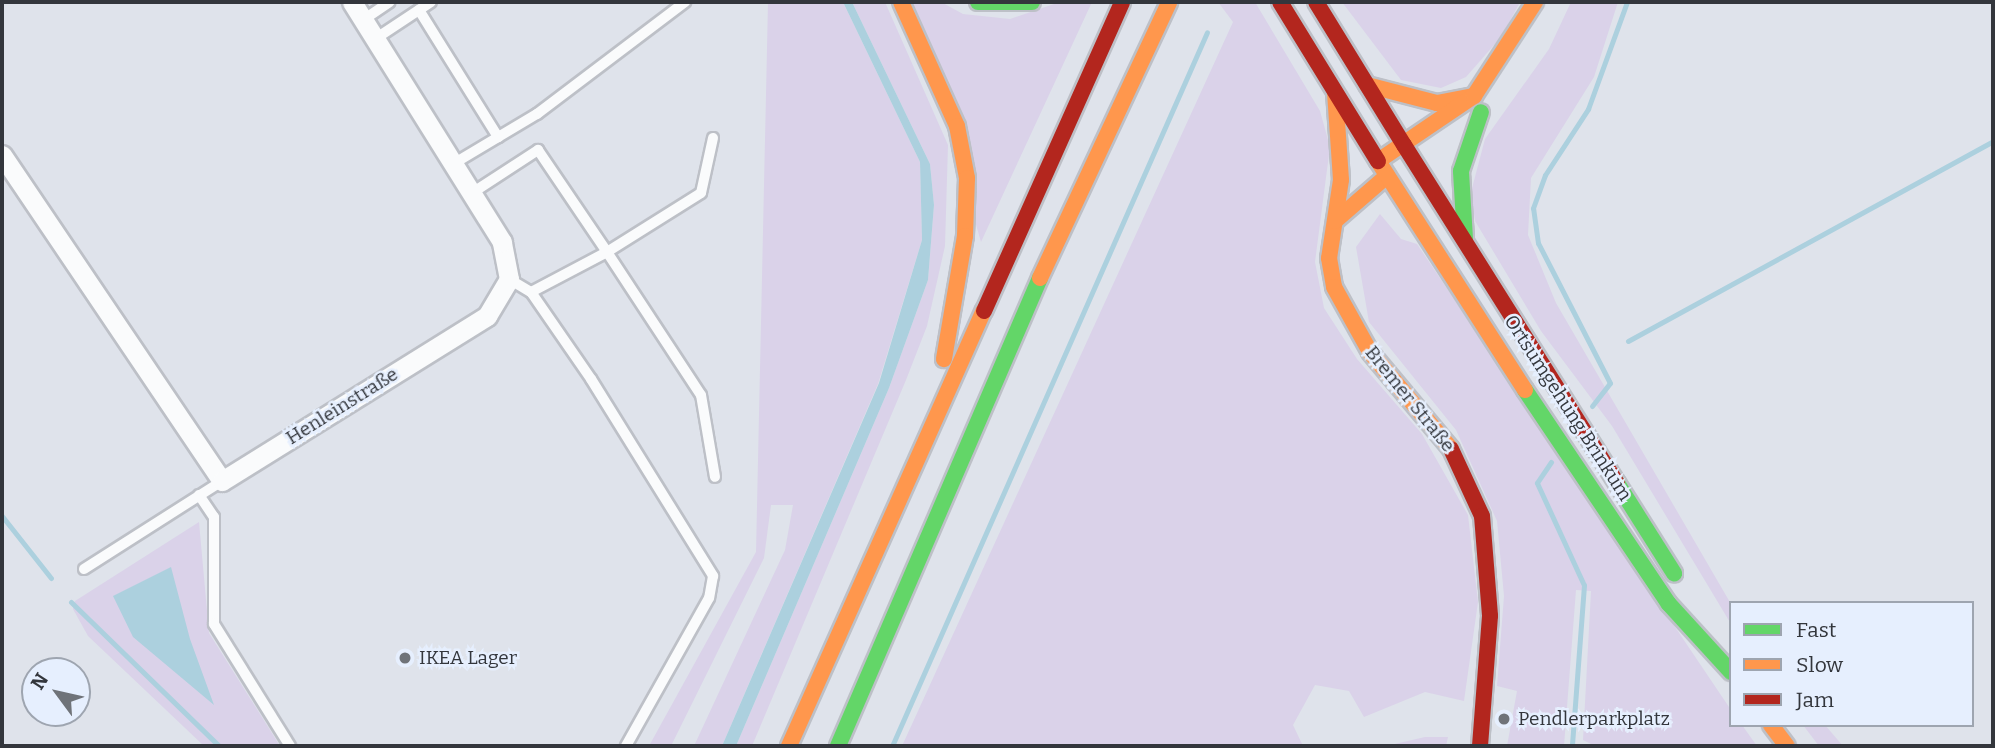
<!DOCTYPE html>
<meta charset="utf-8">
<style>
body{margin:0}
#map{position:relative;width:1995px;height:748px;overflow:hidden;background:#dfe3eb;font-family:Bitter,serif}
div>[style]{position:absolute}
.green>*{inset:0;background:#dad2e9}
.water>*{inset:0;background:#acd0de}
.stream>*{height:5px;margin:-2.5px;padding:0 2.5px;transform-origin:2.5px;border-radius:2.5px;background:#acd0de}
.roads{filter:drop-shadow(2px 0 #bdc0c7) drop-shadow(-2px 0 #bdc0c7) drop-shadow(0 2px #bdc0c7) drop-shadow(0 -2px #bdc0c7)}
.lane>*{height:10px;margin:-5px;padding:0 5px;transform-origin:5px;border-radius:5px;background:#fafbfc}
.street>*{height:19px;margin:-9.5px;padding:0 9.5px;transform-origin:9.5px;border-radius:9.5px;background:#fafbfc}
.fast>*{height:16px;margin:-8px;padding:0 8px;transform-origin:8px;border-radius:8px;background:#63d668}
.slow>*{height:16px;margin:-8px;padding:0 8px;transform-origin:8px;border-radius:8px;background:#ff974d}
.jam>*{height:16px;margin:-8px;padding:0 8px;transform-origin:8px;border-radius:8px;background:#b3261e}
.dots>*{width:19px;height:19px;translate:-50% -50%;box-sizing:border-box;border:4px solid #e6effe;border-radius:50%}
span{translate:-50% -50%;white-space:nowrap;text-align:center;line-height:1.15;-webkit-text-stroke:5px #e6effe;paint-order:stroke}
.street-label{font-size:19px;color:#33363c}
.poi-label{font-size:19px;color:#33363c}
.left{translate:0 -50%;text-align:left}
.frame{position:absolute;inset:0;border:4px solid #33363c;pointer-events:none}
.legend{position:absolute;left:1729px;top:601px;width:245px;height:126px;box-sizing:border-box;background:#e6effe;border:2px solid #9ea5b0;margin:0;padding:9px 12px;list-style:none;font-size:21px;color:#33363c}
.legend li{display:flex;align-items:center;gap:14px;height:35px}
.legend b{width:35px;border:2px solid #9ea5b0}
.north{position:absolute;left:21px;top:657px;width:70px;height:70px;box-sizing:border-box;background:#e6effe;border:2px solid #9ea5b0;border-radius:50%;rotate:303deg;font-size:19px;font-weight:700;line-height:28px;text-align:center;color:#33363c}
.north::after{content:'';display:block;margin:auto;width:24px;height:32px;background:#6f7379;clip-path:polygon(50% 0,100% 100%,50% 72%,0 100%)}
</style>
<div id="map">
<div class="green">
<div style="clip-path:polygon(768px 2px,843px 2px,920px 162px,922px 240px,878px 384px,722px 746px,694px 746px,785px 550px,793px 505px,771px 505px,764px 558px,671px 746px,649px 746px,756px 552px)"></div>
<div style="clip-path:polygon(852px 2px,885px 2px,948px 145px,945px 246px,927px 326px,906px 380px,752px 746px,736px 746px,889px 388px,928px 280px,934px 205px,930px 164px)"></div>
<div style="clip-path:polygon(912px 2px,941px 2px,963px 14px,1010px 19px,1060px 2px,1092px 2px,981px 242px)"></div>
<div style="clip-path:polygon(1218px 2px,1255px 2px,1320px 111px,1330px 147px,1315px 262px,1324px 308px,1357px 359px,1422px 434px,1468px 515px,1478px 602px,1464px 701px,1425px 692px,1364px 717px,1349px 691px,1315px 685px,1293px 725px,1303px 746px,902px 746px,1233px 22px)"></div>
<div style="clip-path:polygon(1342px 2px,1520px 2px,1502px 36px,1466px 77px,1441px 88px,1401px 80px)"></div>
<div style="clip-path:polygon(1571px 2px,1618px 2px,1594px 77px,1531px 178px,1528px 235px,1556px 303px,1731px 604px,1731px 624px,1612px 426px,1541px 331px,1475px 221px,1471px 192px,1485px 139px,1549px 49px)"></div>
<div style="clip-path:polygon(1380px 214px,1401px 239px,1417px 244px,1731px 710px,1731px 725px,1742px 725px,1757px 746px,1595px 746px,1583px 740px,1591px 591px,1576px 590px,1564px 746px,1507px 746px,1517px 691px,1497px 686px,1504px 596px,1497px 521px,1456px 430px,1369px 322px,1356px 247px)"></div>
<div style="clip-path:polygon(199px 522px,209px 633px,280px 746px,204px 746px,88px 636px,73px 609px,75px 601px)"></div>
<div style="clip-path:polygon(1803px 725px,1825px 725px,1843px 746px,1819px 746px)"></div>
<div style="clip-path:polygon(1425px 737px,1448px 737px,1446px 746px,1386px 746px)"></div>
</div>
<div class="water">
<div style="clip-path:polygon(843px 2px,852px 2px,930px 164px,934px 205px,928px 280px,889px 388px,736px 746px,722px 746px,879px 383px,922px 240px,920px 162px)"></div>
<div style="clip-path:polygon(171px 567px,190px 639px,214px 705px,133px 637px,113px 596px)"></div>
</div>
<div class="stream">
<div style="left:1628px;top:341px;width:416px;rotate:-28.7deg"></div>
<div style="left:1592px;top:406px;width:29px;rotate:-52deg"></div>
<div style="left:1610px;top:383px;width:157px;rotate:-117.2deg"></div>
<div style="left:1538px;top:243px;width:35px;rotate:-98deg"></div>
<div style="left:1533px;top:208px;width:35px;rotate:-70deg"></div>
<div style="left:1545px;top:175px;width:79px;rotate:-56.9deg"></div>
<div style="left:1588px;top:109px;width:114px;rotate:-70deg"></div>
<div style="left:1551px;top:462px;width:25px;rotate:124deg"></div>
<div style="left:1537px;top:483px;width:112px;rotate:65.3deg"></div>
<div style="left:1584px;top:585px;width:161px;rotate:94.3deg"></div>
<div style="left:2px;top:516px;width:79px;rotate:51.7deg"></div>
<div style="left:71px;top:602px;width:206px;rotate:44.2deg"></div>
<div style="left:892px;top:746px;width:780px;rotate:-66.19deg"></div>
</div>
<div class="roads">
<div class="lane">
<div style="left:419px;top:10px;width:150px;rotate:58.1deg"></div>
<div style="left:363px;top:20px;width:32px;rotate:-34deg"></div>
<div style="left:375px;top:39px;width:67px;rotate:-33.5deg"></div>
<div style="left:713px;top:138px;width:56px;rotate:102.3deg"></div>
<div style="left:701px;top:193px;width:111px;rotate:147.9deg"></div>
<div style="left:607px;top:252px;width:171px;rotate:56.7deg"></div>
<div style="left:701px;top:395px;width:83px;rotate:80.3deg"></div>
<div style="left:453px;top:164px;width:98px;rotate:-30.8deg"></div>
<div style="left:537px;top:114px;width:186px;rotate:-37.1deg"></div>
<div style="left:472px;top:193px;width:79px;rotate:-33.1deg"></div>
<div style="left:538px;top:150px;width:123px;rotate:55.9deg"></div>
<div style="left:607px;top:252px;width:86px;rotate:152.2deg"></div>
<div style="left:509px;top:279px;width:26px;rotate:31deg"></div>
<div style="left:531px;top:292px;width:106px;rotate:55.4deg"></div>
<div style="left:591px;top:379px;width:232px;rotate:58.2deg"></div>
<div style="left:713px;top:576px;width:22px;rotate:100deg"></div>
<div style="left:709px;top:598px;width:170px;rotate:119.3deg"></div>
<div style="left:199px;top:495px;width:27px;rotate:56deg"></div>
<div style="left:214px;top:517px;width:107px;rotate:90deg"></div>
<div style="left:214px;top:624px;width:144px;rotate:58.1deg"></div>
<div style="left:84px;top:569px;width:164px;rotate:-32.5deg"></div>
</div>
<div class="street">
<div style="left:2px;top:155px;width:393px;rotate:56deg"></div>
<div style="left:222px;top:481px;width:312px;rotate:-31.9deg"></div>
<div style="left:487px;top:316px;width:43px;rotate:-59.3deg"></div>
<div style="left:509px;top:279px;width:38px;rotate:-101deg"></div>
<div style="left:502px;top:242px;width:283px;rotate:-122deg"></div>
</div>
<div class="fast">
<div style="left:978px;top:2px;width:54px"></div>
<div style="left:1465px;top:239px;width:68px;rotate:-93.4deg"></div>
<div style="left:1461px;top:171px;width:62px;rotate:-71.3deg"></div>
<div style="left:1525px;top:390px;width:258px;rotate:56.1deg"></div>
<div style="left:1669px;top:604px;width:92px;rotate:47.6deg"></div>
<div style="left:1617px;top:483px;width:107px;rotate:57.7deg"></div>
<div style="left:838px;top:746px;width:510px;rotate:-66.65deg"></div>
</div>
<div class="slow">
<div style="left:901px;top:2px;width:136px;rotate:65.7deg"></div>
<div style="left:957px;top:126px;width:53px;rotate:79.1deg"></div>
<div style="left:967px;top:178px;width:58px;rotate:92deg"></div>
<div style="left:965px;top:236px;width:125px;rotate:99.7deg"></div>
<div style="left:1367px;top:85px;width:72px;rotate:14.4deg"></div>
<div style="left:1437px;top:103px;width:38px;rotate:-11deg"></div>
<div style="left:1335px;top:92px;width:88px;rotate:86.1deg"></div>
<div style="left:1341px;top:180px;width:79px;rotate:98.7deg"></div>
<div style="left:1329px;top:258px;width:29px;rotate:80deg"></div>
<div style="left:1334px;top:287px;width:74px;rotate:61deg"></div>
<div style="left:1370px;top:352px;width:126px;rotate:50.1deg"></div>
<div style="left:1335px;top:221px;width:69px;rotate:-40.9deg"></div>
<div style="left:1040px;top:278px;width:305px;rotate:-64.9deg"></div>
<div style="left:1525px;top:390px;width:272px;rotate:-122.7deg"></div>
<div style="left:1378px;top:161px;width:116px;rotate:-34.1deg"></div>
<div style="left:1474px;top:96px;width:112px;rotate:-57deg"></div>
<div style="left:1771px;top:725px;width:26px;rotate:53deg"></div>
<div style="left:789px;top:746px;width:477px;rotate:-65.9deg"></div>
</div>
<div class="jam">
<div style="left:1280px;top:2px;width:187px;rotate:58.4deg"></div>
<div style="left:1316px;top:2px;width:168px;rotate:58.4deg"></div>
<div style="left:1404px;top:145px;width:400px;rotate:57.8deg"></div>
<div style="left:984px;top:311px;width:338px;rotate:-65.9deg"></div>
<div style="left:1451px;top:449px;width:74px;rotate:65.2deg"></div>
<div style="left:1482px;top:516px;width:100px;rotate:85.4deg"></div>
<div style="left:1490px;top:616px;width:130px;rotate:94.4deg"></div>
</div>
</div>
<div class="dots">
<div style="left:405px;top:658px;background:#6f7379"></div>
<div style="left:1504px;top:719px;background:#6f7379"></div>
</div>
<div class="street-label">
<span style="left:1410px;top:399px;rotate:51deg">Bremer Straße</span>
<span style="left:342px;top:406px;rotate:-32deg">Henleinstraße</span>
<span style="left:1568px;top:408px;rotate:57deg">Ortsumgehung Brinkum</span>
</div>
<div class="poi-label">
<span class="left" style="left:419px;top:658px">IKEA Lager</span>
<span class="left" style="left:1518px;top:719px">Pendlerparkplatz</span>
</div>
<div class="frame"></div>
<ul class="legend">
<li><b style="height:9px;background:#63d668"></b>Fast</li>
<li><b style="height:9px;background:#ff974d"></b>Slow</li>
<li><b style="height:9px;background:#b3261e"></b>Jam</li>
</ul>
<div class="north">N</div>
</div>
